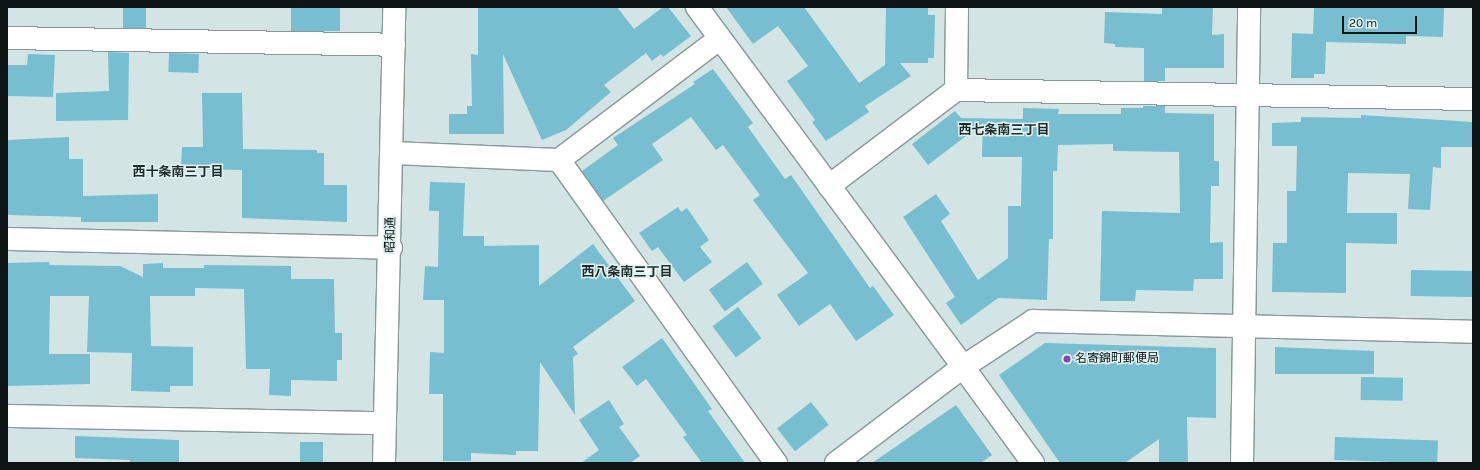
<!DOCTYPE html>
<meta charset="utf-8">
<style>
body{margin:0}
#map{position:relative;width:1480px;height:470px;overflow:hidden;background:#d2e5e4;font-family:Karla,"Noto Sans JP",sans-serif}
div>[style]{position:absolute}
.building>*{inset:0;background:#77bed1;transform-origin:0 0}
.roads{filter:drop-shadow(1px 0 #879898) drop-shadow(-1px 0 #879898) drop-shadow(0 1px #879898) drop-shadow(0 -1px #879898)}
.street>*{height:22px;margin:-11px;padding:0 11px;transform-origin:11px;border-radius:11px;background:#fff}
.secondary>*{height:22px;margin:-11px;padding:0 11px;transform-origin:11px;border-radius:11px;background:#fff}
.dots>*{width:11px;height:11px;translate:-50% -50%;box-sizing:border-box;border:2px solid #dff2f1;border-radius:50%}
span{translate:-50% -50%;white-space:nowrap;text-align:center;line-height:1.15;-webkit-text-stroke:3px #dff2f1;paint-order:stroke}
.street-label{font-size:12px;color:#0e1414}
.poi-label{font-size:12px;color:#0e1414}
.left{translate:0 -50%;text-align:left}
.neighbourhood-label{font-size:13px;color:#1e2c2c;font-weight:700}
.frame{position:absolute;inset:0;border:8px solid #0e1414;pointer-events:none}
.scale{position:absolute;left:1342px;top:16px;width:75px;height:18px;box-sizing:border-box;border:2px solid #0e1414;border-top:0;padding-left:5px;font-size:12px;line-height:14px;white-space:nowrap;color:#0e1414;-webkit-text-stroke:3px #dff2f1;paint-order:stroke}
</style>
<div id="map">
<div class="building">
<div style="left:123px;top:7px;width:23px;height:21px"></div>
<div style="left:291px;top:7px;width:49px;height:24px"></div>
<div style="clip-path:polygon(478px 7px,617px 7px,634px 29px,663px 7px,668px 7px,691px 36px,663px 57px,661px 54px,652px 61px,646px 53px,604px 85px,611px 92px,566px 130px,542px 140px,503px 54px,504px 134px,449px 134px,449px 114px,467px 114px,467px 106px,472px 106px,471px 54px,478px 55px)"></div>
<div style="clip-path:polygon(726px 7px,804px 7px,859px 83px,885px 65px,886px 7px,928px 7px,928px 15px,935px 15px,934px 58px,928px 58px,928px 63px,900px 63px,911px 76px,865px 106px,869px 112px,826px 141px,812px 122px,815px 120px,787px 81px,808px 66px,778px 26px,753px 44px)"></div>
<div style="clip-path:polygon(1162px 7px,1213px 7px,1212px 35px,1224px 34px,1224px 68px,1165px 68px,1165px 81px,1144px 81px,1144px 48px,1115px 47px,1115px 44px,1104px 43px,1105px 12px,1162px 14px)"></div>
<div style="clip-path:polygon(1314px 7px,1444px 7px,1443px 37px,1406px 36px,1406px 44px,1326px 42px,1325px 74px,1314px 74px,1314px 78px,1291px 78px,1292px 33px,1313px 34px)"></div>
<div style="clip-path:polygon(108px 52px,129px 53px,128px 120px,56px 121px,56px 93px,109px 91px)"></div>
<div style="left:169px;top:53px;width:30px;height:19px;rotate:2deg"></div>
<div style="clip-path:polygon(28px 54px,55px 55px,53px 97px,7px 96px,7px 65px,27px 65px)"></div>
<div style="clip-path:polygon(713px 69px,753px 123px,748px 127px,785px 179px,791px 175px,870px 288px,873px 286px,894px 315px,856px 341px,830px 304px,799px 326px,777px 295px,808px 273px,753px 200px,760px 195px,723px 145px,716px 150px,691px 117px,652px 144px,663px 160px,603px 201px,582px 171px,618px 145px,613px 138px,695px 84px,693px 82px)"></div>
<div style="clip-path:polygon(202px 93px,242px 93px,243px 149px,317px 150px,317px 153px,324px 153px,324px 185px,347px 185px,347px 222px,242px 218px,242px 170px,181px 169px,182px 147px,203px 147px)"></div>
<div style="clip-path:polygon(1143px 106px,1165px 106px,1165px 113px,1214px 114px,1214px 161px,1219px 161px,1219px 186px,1211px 186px,1210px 243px,1223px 242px,1223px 279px,1194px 279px,1193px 291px,1136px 290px,1135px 301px,1100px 301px,1102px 211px,1180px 213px,1179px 152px,1113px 151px,1113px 144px,1058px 145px,1057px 171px,1053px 171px,1053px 239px,1049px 239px,1047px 300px,998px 298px,961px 325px,946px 303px,955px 297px,903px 217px,936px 194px,950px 214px,941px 221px,978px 280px,1008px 258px,1008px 206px,1021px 206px,1022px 157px,982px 157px,983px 123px,928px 165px,912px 144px,955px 111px,961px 118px,1023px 119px,1023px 108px,1059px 109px,1058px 114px,1121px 114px,1121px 108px,1143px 108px)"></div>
<div style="clip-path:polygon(1361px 115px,1473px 122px,1473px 147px,1441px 147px,1441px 168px,1433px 167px,1430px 210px,1408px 209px,1410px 174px,1348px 173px,1347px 213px,1397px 213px,1397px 244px,1346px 243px,1346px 293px,1272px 292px,1273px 243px,1287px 243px,1287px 191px,1296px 191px,1297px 146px,1272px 146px,1272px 123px,1301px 122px,1301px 117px,1361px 118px)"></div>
<div style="clip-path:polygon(69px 137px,69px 159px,83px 159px,83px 196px,158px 194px,158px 222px,81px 222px,81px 217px,7px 215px,7px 140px)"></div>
<div style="clip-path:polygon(430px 182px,465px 183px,463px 236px,484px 236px,484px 246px,539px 245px,539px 286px,593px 244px,635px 301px,573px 347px,578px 354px,573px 357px,575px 415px,540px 362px,538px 451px,516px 451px,516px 455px,471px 453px,471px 461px,443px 461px,443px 394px,429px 394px,430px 352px,444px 353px,444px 300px,423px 300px,425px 266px,438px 267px,439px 211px,429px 211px)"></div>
<div style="clip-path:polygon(678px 207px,681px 212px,687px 208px,709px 240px,700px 247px,712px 262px,684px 282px,658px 247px,652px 251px,639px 233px)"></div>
<div style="clip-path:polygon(49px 262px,50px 265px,120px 266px,143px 277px,143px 264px,163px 263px,163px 268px,204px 268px,204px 265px,291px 266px,291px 279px,334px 279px,335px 333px,342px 333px,342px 360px,337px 360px,337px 381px,291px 380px,291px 396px,269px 395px,270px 369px,246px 369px,244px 289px,195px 288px,195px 296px,150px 296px,151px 346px,193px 347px,193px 386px,170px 386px,170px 392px,131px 391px,132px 353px,87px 352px,89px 296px,50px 296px,49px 354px,90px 354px,90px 384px,7px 386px,7px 263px)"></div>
<div style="left:747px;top:262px;width:27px;height:47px;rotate:54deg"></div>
<div style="left:1411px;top:270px;width:62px;height:26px;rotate:1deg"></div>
<div style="left:738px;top:307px;width:39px;height:32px;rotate:53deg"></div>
<div style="clip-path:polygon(662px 338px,712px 409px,708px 411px,745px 463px,702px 463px,683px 437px,687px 435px,646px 379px,637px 386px,622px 367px)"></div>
<div style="clip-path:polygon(1045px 343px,1216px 348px,1216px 418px,1187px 417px,1188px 463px,1159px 463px,1159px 439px,1125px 463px,1060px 463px,999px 375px)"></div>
<div style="clip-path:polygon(1275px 347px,1374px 351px,1374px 374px,1275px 374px)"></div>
<div style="left:1361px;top:377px;width:42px;height:23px;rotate:1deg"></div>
<div style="clip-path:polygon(609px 400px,624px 424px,619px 427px,640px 456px,630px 463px,581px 463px,599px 450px,579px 420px)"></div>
<div style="left:811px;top:402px;width:29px;height:43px;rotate:52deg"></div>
<div style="clip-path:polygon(956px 405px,992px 455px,981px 463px,872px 463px)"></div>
<div style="clip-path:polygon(75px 436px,179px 440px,179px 463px,130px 463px,130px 460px,75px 458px)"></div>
<div style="left:1335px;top:437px;width:103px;height:23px;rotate:2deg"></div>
<div style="left:300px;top:442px;width:23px;height:21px"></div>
</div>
<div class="roads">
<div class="street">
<div style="left:7px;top:38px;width:387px;rotate:1deg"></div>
<div style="left:956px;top:90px;width:517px;rotate:1deg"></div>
<div style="left:392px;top:153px;width:167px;rotate:2.4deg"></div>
<div style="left:559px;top:160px;width:201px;rotate:-37.1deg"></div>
<div style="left:559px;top:160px;width:373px;rotate:54.4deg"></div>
<div style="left:829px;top:186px;width:159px;rotate:-37.1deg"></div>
<div style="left:956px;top:90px;width:83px;rotate:-89.3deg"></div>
<div style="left:963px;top:367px;width:119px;rotate:53.9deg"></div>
<div style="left:7px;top:416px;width:378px;rotate:1.1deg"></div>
<div style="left:836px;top:463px;width:159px;rotate:-37.1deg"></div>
<div style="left:963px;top:367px;width:84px;rotate:-33.3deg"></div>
<div style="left:1033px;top:321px;width:440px;rotate:1.4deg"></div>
<div style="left:1242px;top:463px;width:456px;rotate:-89.1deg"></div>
</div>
<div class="secondary">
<div style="left:697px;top:7px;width:448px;rotate:53.5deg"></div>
<div style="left:7px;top:239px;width:384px;rotate:1.3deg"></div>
<div style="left:384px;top:463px;width:456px;rotate:-88.7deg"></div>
</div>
</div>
<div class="dots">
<div style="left:1067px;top:359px;background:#8543b7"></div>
</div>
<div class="street-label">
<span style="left:391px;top:235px;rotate:-89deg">昭和通</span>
</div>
<div class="poi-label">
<span class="left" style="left:1075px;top:359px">名寄錦町郵便局</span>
</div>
<div class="neighbourhood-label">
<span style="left:1004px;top:130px">西七条南三丁目</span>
<span style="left:178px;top:172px">西十条南三丁目</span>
<span style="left:627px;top:272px">西八条南三丁目</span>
</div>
<div class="frame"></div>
<div class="scale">20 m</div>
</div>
